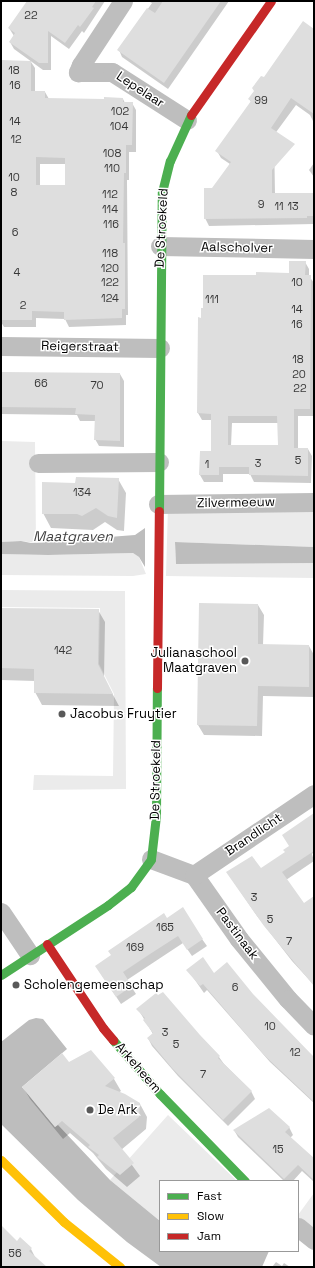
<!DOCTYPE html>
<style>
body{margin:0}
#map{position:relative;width:315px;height:1268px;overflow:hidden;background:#fff;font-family:"Space Grotesk",sans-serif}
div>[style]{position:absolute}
.green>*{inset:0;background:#ebebeb}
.water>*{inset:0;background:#bdbdbd}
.shadow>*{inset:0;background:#0003}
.building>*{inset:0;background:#dedede}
.street>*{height:19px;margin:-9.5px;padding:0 9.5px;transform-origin:9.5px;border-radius:9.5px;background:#bebebe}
.fast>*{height:9px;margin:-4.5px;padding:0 4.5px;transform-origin:4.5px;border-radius:4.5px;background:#4caf50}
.slow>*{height:9px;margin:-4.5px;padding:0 4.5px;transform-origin:4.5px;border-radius:4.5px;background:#ffc107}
.jam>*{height:9px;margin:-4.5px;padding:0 4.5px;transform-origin:4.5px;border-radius:4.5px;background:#c62828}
.dots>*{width:11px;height:11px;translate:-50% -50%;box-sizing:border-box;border:2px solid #fff;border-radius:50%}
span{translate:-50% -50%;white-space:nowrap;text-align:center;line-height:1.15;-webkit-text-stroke:3px #fff;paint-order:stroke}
.number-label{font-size:11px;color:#383838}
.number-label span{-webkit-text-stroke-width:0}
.street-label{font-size:13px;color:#000}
.poi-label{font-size:13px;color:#000}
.right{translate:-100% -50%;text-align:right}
.left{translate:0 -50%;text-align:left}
.water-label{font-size:14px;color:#424242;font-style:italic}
.frame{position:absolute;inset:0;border:2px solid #000;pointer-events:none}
.legend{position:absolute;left:159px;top:1180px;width:140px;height:72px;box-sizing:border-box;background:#fff;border:1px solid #999;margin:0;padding:5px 7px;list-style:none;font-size:12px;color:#000}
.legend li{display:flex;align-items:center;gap:8px;height:20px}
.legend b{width:20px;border:1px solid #999}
</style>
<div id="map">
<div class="green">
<div style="clip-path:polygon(1px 441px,35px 442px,36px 543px,21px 541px,1px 542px)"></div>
<div style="clip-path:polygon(168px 506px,314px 509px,314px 547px,175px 542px,176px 564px,314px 563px,314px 578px,166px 576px)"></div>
<div style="clip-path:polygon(133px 553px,139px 557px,146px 574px,133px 576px,1px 575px,1px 554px,48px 555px)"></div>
<div style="clip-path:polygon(1px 590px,125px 591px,126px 789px,33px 790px,34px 775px,113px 776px,114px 694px,99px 664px,100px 608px,1px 607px)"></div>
<div style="clip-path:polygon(168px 1115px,237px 1181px,160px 1181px,160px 1221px,110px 1180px)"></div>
<div style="clip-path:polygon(314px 1193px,314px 1234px,298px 1222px,298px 1215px)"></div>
</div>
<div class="water">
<div style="clip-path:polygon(145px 528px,145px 567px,139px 557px,133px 553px,48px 555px,1px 554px,1px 542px,21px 541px,31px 543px,135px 535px)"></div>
<div style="clip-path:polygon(175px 542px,314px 547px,314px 563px,176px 564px)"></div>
<div style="clip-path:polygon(36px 1018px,43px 1019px,67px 1049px,22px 1087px,55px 1127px,58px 1125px,110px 1180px,160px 1221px,160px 1251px,269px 1251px,262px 1267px,161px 1267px,127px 1242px,78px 1200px,1px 1124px,1px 1042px,29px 1020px)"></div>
</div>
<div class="shadow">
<div style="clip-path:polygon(28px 1px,105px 1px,84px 33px,82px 31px,69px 49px,51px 36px,51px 70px,43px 70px,14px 49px,10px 42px,14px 36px,9px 28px)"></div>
<div style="clip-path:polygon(148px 1px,229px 1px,168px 89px,122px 57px,119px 50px,152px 3px)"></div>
<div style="clip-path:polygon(314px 30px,314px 123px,310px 115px,296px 105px,274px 135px,275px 194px,314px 194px,314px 224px,209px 226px,205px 218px,213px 189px,230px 164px,221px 158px,217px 151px,251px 102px,249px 99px,264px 78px)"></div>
<div style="clip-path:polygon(evenodd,31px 62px,35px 68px,35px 92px,45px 92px,49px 99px,105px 100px,123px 99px,125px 103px,132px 103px,136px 110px,136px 152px,129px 152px,129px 180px,127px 180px,128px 315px,126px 315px,126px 325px,69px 327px,65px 319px,36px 318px,36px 327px,4px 327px,1px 322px,1px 188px,31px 62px,40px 164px,66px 164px,66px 186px,40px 186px,40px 164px)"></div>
<div style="clip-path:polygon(314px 163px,314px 177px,309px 170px)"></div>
<div style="clip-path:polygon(evenodd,305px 262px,309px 269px,309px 276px,314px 283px,313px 416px,298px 416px,298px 449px,308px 449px,312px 456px,311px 483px,254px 482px,250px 474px,223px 474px,223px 482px,204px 482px,200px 475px,212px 452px,212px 420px,202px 420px,198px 413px,199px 318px,202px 319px,257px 276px,290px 274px,305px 262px,232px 423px,279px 423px,279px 446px,231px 446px,232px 423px)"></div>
<div style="clip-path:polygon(1px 373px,120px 374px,124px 381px,124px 447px,99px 446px,95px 439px,95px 421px,80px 421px,77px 415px,1px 414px)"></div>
<div style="clip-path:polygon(118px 479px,126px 493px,124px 531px,117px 530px,105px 522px,93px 530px,51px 528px,43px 513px,76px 484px)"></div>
<div style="clip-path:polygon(258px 605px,264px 615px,263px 645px,309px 646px,314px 655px,314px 697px,263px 696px,262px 736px,204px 735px,198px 725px)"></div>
<div style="clip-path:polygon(1px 609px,98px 610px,105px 622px,104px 678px,119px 706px,42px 705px,35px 692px,35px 681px,1px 680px)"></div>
<div style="clip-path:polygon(314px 814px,314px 852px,312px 854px,314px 861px,286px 880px,304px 904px,314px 907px,314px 985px,292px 961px,257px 916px,227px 872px,260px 870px,286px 853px)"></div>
<div style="clip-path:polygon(167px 919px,202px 939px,207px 946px,192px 956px,183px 943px,127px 980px,136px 994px,121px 1004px,101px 974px)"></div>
<div style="clip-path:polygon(188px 970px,214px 975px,252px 995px,314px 1059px,314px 1103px,270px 1062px,207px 990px,204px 993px)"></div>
<div style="clip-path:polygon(138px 1009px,219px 1057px,224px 1064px,251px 1091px,255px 1099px,228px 1126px,178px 1076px,152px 1046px,148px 1038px,153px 1034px)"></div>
<div style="clip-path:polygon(69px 1063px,114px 1079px,121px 1091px,118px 1093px,140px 1104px,147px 1117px,146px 1129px,121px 1150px,140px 1176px,127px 1187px,106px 1169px,93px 1153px,70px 1133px,63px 1139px,30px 1099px,23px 1087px)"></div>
<div style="clip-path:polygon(289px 1127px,293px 1135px,290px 1138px,314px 1160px,314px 1182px,302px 1171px,293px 1181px,284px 1181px,238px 1137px,234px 1130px)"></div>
<div style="clip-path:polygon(1px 1227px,17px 1242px,20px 1239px,31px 1249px,35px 1257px,43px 1267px,1px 1267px)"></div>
<div style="clip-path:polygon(276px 1262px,282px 1266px,284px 1263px,290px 1267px,272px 1267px)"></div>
</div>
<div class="building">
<div style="clip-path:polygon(27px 1px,96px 1px,92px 7px,94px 8px,80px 27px,78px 25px,65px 43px,48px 31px,48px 63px,39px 63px,9px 42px,15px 33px,8px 28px)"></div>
<div style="clip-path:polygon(163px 1px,221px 1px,164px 83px,117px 50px,147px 8px,155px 13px)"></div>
<div style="clip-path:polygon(303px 21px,314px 29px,314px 114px,291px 98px,271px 128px,295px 144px,272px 170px,272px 193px,314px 193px,314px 216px,307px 216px,307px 218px,204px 219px,204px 188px,212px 188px,231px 162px,215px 151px,251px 101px,248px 99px,254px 91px,252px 88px,261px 76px,264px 77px)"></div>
<div style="clip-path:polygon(evenodd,1px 60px,31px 61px,31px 91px,45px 91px,45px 98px,104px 99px,104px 97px,123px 98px,123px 102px,133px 102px,132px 145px,126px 145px,126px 173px,124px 173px,123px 243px,125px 243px,125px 309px,122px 309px,122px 318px,64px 320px,64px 312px,32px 311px,32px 320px,1px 320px,1px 60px,36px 157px,65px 158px,65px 185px,36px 185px,36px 157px)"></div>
<div style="clip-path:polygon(evenodd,289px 261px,306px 261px,305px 275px,311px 275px,310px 409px,294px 409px,294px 448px,308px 448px,308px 476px,249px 475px,249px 467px,219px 467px,219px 475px,199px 475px,200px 451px,211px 451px,211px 414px,197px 413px,198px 317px,201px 318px,201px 308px,203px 308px,203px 275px,256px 275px,256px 272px,289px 273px,289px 261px,228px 416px,277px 416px,278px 445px,228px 445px,228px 416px)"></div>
<div style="clip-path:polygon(1px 372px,120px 373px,120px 441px,94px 440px,95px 415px,75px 414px,76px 408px,1px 407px)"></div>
<div style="clip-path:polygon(76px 477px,119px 478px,117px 518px,108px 516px,96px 508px,82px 516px,77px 514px,42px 514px,42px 482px,75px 483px)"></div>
<div style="clip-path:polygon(199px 603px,258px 604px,258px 644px,309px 645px,309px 687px,258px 686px,257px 726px,197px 725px)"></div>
<div style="clip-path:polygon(1px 608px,99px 609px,98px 664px,113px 694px,34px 693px,34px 669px,1px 668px)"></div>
<div style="clip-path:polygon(314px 813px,314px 851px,282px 872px,304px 903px,314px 896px,314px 986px,264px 926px,226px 872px,252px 856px,261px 868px,285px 852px,283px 850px,289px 846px,282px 835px)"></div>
<div style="clip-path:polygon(183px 907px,203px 939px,187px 950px,178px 936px,150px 954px,123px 972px,132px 986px,116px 997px,95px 966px,111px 955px,108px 951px,164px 913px,167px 918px)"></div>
<div style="clip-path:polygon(203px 957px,214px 973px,227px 962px,253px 994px,314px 1057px,314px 1102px,264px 1055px,203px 984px,200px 986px,186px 970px)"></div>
<div style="clip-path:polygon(163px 992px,200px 1035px,220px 1056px,218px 1058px,252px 1091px,223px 1120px,172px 1068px,147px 1038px,153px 1033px,143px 1020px,145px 1018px,136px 1009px,156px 993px,158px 995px)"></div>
<div style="clip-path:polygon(91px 1050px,115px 1078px,105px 1086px,125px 1094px,140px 1103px,139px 1117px,113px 1138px,134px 1163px,120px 1175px,97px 1157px,99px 1155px,88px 1147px,90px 1145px,62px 1121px,55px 1127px,22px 1087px,62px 1053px,69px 1062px)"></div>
<div style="clip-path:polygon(269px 1108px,290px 1127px,285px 1132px,314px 1158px,314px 1180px,298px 1165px,284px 1179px,233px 1130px)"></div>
<div style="clip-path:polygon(1px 1225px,17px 1241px,20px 1237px,32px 1248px,29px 1251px,47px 1267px,1px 1267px)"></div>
</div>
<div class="street">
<div style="left:123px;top:1px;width:77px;rotate:123.3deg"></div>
<div style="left:81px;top:65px;width:8px;rotate:113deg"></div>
<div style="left:78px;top:72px;width:34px"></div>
<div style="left:112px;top:72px;width:89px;rotate:32.6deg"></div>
<div style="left:160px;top:246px;width:154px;rotate:1.1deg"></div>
<div style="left:1px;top:346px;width:159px;rotate:0.7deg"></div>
<div style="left:38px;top:463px;width:121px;rotate:-0.5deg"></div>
<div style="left:158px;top:504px;width:156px;rotate:-0.7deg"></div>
<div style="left:151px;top:859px;width:46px;rotate:20.4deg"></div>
<div style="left:194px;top:875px;width:78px;rotate:54.9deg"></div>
<div style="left:239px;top:939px;width:77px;rotate:50.8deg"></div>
<div style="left:288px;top:999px;width:37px;rotate:46deg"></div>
<div style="left:194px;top:875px;width:145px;rotate:-34deg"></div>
<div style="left:1px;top:912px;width:52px;rotate:56deg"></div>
<div style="left:298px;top:1227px;width:21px;rotate:39deg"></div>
</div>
<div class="fast">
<div style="left:159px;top:511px;width:319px;rotate:-89.5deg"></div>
<div style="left:162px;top:192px;width:32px;rotate:-76deg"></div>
<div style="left:170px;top:161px;width:51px;rotate:-65.5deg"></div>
<div style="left:1px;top:975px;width:128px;rotate:-33.2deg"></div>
<div style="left:108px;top:905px;width:29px;rotate:-38deg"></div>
<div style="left:131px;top:887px;width:34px;rotate:-54deg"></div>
<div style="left:151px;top:859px;width:43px;rotate:-83.4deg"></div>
<div style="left:156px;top:816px;width:128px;rotate:-89.6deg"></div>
<div style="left:113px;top:1040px;width:72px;rotate:49deg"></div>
<div style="left:160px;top:1094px;width:122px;rotate:45.7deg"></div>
</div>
<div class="slow">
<div style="left:1px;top:1160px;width:88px;rotate:44.5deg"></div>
<div style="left:64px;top:1222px;width:72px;rotate:38.8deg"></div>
</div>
<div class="jam">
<div style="left:191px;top:115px;width:139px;rotate:-54.9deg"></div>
<div style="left:157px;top:688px;width:177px;rotate:-89.4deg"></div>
<div style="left:47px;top:944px;width:101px;rotate:56.3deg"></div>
<div style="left:103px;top:1028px;width:16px;rotate:50deg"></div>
</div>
<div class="dots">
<div style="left:245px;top:661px;background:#595959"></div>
<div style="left:62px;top:714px;background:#595959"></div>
<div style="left:16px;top:985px;background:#595959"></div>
<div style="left:90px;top:1110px;background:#595959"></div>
</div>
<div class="number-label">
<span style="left:31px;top:15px">22</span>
<span style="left:14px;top:70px">18</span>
<span style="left:15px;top:85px">16</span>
<span style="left:261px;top:100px">99</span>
<span style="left:120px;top:111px">102</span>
<span style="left:15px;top:121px">14</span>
<span style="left:119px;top:126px">104</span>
<span style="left:16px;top:139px">12</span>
<span style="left:112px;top:153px">108</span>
<span style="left:112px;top:168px">110</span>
<span style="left:14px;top:177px">10</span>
<span style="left:14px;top:192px">8</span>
<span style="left:110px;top:194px">112</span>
<span style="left:261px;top:204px">9</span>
<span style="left:279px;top:206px">11</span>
<span style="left:293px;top:206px">13</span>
<span style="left:110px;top:209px">114</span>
<span style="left:111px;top:224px">116</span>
<span style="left:15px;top:232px">6</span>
<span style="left:110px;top:253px">118</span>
<span style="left:110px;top:268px">120</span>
<span style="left:17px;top:272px">4</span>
<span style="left:110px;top:282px">122</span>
<span style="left:297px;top:282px">10</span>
<span style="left:110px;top:298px">124</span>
<span style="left:212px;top:299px">111</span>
<span style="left:23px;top:305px">2</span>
<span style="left:297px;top:309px">14</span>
<span style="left:297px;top:324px">16</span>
<span style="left:298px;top:359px">18</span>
<span style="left:299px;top:374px">20</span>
<span style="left:41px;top:383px">66</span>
<span style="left:97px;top:385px">70</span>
<span style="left:300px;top:388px">22</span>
<span style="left:298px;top:460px">5</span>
<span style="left:258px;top:463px">3</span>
<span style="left:207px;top:464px">1</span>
<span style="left:82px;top:492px">134</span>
<span style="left:63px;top:650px">142</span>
<span style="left:254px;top:897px">3</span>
<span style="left:270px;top:919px">5</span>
<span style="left:165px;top:927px">165</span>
<span style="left:289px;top:941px">7</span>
<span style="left:135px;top:947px">169</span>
<span style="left:235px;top:987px">6</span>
<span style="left:270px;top:1026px">10</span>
<span style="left:165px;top:1032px">3</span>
<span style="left:176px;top:1044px">5</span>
<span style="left:295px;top:1052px">12</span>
<span style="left:203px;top:1074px">7</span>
<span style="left:278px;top:1149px">15</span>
<span style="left:15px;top:1253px">56</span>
</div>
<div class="street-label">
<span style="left:140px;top:90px;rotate:33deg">Lepelaar</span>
<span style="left:162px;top:228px;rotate:-87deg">De Stroekeld</span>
<span style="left:237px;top:248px;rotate:1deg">Aalscholver</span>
<span style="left:80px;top:347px;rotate:1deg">Reigerstraat</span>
<span style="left:236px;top:503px;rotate:-1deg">Zilvermeeuw</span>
<span style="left:156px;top:780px;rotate:-89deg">De Stroekeld</span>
<span style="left:254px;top:835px;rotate:-34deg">Brandlicht</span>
<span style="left:237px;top:934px;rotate:53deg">Pastinaak</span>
<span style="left:138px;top:1068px;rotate:49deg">Arkeheem</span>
</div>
<div class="poi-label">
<span class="right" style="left:237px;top:661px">Julianaschool<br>Maatgraven</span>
<span class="left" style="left:70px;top:714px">Jacobus Fruytier</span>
<span class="left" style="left:24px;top:985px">Scholengemeenschap</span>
<span class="left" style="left:98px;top:1110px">De Ark</span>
</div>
<div class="water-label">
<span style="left:73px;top:536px">Maatgraven</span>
</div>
<div class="frame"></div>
<ul class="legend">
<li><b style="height:5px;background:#4caf50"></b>Fast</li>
<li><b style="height:5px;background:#ffc107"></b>Slow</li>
<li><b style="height:5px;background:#c62828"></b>Jam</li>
</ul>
</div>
